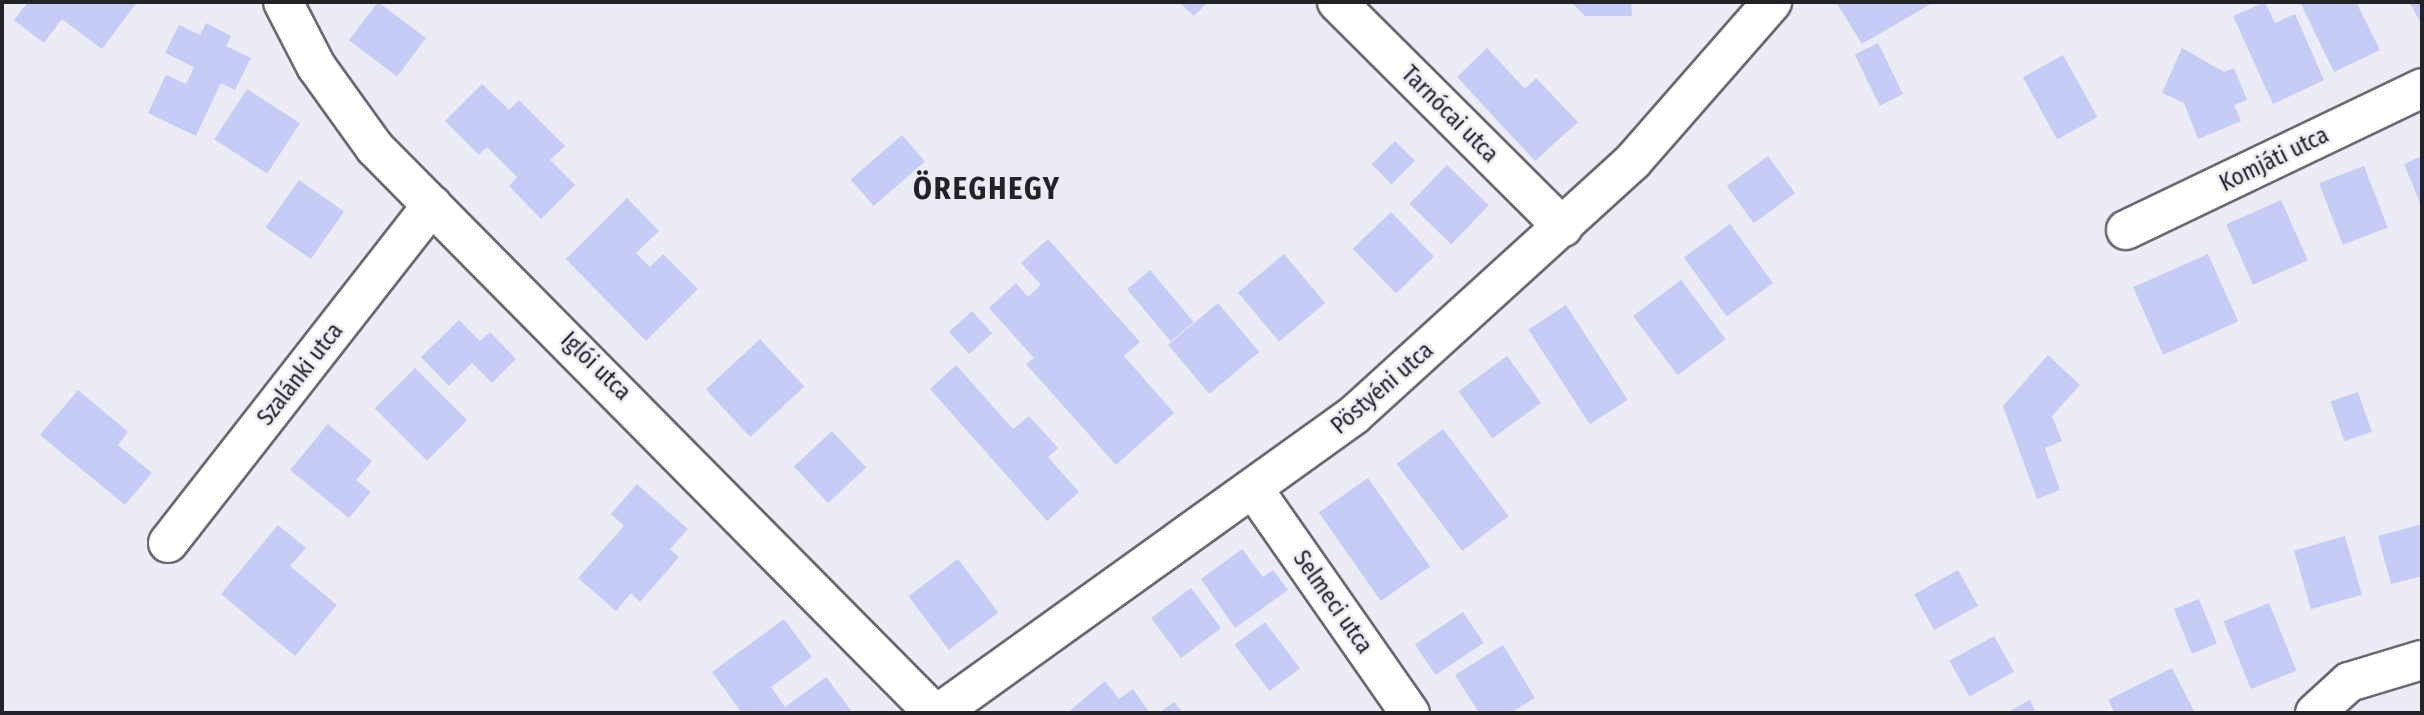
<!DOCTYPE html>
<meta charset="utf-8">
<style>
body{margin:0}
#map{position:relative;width:2424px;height:715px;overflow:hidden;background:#ebecf5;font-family:"Fira Sans Condensed",sans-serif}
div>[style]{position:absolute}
.building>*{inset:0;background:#c7ccf6;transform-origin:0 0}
.roads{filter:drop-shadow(2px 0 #696a72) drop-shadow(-2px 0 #696a72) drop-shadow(0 2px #696a72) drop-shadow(0 -2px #696a72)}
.minor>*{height:38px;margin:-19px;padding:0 19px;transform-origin:19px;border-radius:19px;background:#fff}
span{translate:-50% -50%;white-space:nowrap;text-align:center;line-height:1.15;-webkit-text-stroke:5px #ebecf5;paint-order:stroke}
.street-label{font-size:23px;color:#222326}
.district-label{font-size:30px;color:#222326;font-weight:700;letter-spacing:2px}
.frame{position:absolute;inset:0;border:4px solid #222326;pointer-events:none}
</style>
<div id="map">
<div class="building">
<div style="clip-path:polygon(28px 2px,137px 2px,102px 49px,62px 19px,44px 43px,14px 20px)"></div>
<div style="left:378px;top:2px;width:60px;height:48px;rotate:37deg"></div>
<div style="clip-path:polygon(1179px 2px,1208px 2px,1194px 16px)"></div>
<div style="clip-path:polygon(1571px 2px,1631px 2px,1632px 16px,1585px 16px)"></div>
<div style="clip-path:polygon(1836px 2px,1934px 2px,1862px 44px)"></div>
<div style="clip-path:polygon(2265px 2px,2275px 23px,2295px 14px,2324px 80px,2273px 104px,2233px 16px)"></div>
<div style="clip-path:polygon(2300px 2px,2356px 2px,2380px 50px,2334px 72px)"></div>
<div style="clip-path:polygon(2409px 2px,2422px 2px,2422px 25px)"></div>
<div style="clip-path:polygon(206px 23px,231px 36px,226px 46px,251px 58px,235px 90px,221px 83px,196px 136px,148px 113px,166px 75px,186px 84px,194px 67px,165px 53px,179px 25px,200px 35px)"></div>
<div style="left:1878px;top:43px;width:57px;height:26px;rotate:64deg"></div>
<div style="clip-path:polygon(1487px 48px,1525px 89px,1536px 78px,1578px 122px,1535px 161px,1457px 77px)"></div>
<div style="clip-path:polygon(2182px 48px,2224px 72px,2234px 68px,2247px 100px,2234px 105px,2241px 121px,2198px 139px,2184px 103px,2162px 93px)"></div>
<div style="left:2063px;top:55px;width:71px;height:46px;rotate:61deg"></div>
<div style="clip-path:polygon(482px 84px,509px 110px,519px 100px,565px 146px,550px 160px,575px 185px,541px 219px,509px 186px,517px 177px,487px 147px,479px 155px,445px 121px)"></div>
<div style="left:247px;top:89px;width:63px;height:60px;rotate:33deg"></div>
<div style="left:902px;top:135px;width:35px;height:68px;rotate:49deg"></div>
<div style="left:1395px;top:141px;width:28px;height:33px;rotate:45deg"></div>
<div style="left:1768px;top:156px;width:46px;height:51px;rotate:54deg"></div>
<div style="clip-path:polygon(2422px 156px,2422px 208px,2404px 164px)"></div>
<div style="left:1447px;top:165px;width:58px;height:54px;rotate:44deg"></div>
<div style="left:2364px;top:166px;width:66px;height:48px;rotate:69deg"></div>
<div style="left:299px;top:180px;width:55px;height:58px;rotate:35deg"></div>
<div style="clip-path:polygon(627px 198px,659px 231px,636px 253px,650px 267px,663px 254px,698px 289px,646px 341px,566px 259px)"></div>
<div style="left:2281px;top:200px;width:66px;height:60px;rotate:66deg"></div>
<div style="left:1391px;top:212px;width:62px;height:53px;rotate:46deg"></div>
<div style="left:1730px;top:224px;width:73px;height:57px;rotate:54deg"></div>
<div style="clip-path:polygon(1048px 239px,1140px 342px,1124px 356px,1174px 413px,1116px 465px,1026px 364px,1034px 358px,989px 308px,1016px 283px,1028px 297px,1041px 285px,1021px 263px)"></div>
<div style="left:1284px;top:254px;width:64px;height:60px;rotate:50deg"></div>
<div style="left:2208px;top:254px;width:74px;height:82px;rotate:66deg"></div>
<div style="left:1150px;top:270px;width:68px;height:30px;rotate:50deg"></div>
<div style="left:1681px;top:280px;width:74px;height:60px;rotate:53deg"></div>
<div style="left:1218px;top:303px;width:64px;height:65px;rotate:50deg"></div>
<div style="left:1566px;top:305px;width:113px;height:45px;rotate:57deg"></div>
<div style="left:972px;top:311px;width:30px;height:31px;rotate:48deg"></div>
<div style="clip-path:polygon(459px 320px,480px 341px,490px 332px,516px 359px,492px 383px,472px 363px,449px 386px,421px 357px)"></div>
<div style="left:760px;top:339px;width:65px;height:74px;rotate:47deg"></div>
<div style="clip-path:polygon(2048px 355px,2080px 385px,2052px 416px,2062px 441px,2045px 448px,2060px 490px,2037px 499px,2003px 406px)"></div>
<div style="left:1507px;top:356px;width:58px;height:60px;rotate:54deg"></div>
<div style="clip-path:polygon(956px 365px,1013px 429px,1029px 416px,1058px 448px,1048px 457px,1079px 492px,1047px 521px,930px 389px)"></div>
<div style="left:415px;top:368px;width:74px;height:57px;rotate:45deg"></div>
<div style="clip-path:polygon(78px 390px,128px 432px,118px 445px,152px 473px,125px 505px,40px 435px)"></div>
<div style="left:2358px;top:392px;width:42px;height:29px;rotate:71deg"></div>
<div style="clip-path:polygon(328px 424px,372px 461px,356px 480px,371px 492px,349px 518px,290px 470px)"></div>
<div style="left:1443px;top:429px;width:109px;height:58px;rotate:53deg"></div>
<div style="left:832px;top:431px;width:50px;height:52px;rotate:47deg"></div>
<div style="left:1368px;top:478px;width:108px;height:60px;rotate:55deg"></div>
<div style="clip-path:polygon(637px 484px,688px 529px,670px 549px,679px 557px,640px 602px,631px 593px,616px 611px,578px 578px,624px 526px,611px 514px)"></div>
<div style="clip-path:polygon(2422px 524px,2422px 576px,2391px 584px,2378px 536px)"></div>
<div style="clip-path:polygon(278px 525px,306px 548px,290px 566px,337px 605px,295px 656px,221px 594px)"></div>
<div style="left:2345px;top:536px;width:61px;height:53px;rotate:74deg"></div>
<div style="clip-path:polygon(1242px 549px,1263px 577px,1273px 570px,1288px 590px,1235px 628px,1201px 579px)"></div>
<div style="left:958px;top:559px;width:67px;height:62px;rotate:53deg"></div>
<div style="left:1958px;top:570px;width:41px;height:50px;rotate:61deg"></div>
<div style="left:1191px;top:588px;width:50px;height:50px;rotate:53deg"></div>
<div style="left:2199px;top:599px;width:48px;height:27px;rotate:68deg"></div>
<div style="left:2269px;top:603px;width:73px;height:49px;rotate:68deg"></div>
<div style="left:1463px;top:612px;width:37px;height:58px;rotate:56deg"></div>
<div style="clip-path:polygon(784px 619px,812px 657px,771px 687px,785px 707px,826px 677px,853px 713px,742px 713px,712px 672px)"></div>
<div style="left:1265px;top:622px;width:58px;height:38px;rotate:53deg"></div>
<div style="left:1994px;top:636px;width:41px;height:51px;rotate:61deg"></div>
<div style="clip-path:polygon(1503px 645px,1535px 698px,1510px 713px,1479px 713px,1455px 675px)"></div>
<div style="clip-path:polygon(2172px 668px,2195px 713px,2115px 713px,2108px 700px)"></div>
<div style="clip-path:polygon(1105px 681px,1119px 699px,1133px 689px,1149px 712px,1067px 713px)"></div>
<div style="clip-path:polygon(2030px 700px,2036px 713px,2006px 713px)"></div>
<div style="clip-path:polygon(1174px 702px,1183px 713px,1159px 713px)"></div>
</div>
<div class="roads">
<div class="minor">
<div style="left:283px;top:2px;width:72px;rotate:62.7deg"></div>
<div style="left:316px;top:66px;width:101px;rotate:54.3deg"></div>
<div style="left:375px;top:148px;width:795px;rotate:45.31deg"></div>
<div style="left:1337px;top:2px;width:319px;rotate:44.9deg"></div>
<div style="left:2126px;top:230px;width:328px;rotate:-25.6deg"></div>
<div style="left:1255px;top:491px;width:271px;rotate:55.1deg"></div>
<div style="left:168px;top:543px;width:429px;rotate:-52deg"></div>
<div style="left:939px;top:713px;width:511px;rotate:-35.68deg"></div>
<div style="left:1354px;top:415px;width:377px;rotate:-42.3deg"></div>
<div style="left:1633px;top:161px;width:211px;rotate:-48.8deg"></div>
<div style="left:2315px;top:713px;width:46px;rotate:-42.4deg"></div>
<div style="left:2349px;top:682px;width:76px;rotate:-16.8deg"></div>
</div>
</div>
<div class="street-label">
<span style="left:1450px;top:114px;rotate:45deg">Tarnócai utca</span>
<span style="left:2274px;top:159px;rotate:-26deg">Komjáti utca</span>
<span style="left:596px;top:366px;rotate:44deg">Iglói utca</span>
<span style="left:300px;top:374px;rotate:-52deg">Szalánki utca</span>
<span style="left:1382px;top:388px;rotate:-41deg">Pöstyéni utca</span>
<span style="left:1333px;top:602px;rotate:55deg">Selmeci utca</span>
</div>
<div class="district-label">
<span style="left:987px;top:189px">ÖREGHEGY</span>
</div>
<div class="frame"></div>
</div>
